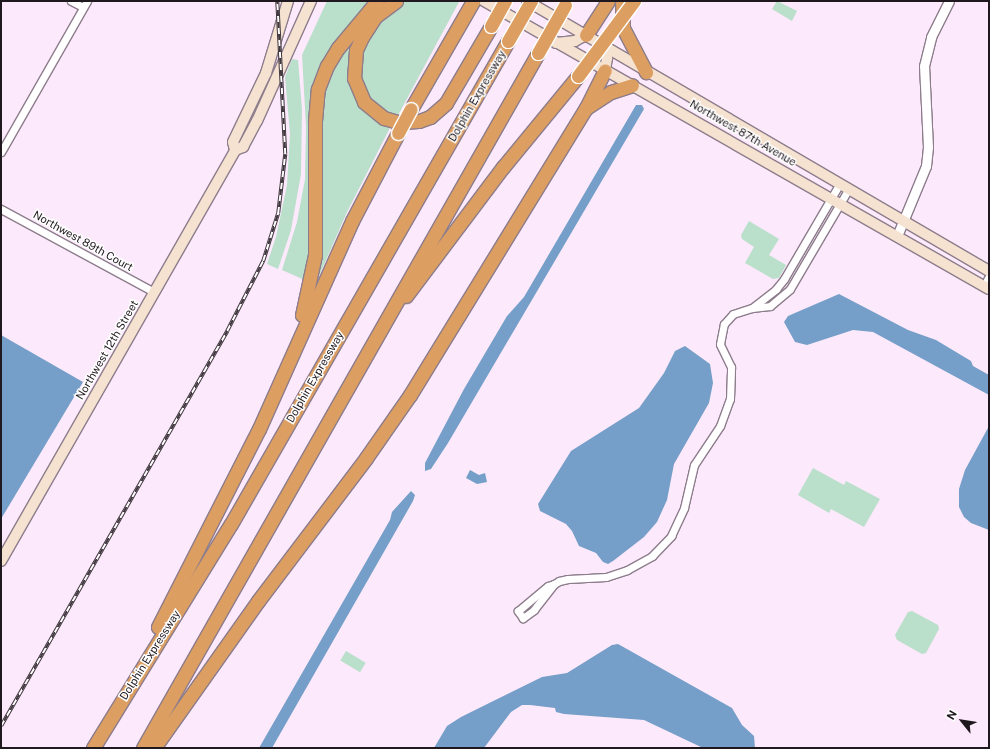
<!DOCTYPE html>
<style>
body{margin:0}
#map{position:relative;width:990px;height:749px;overflow:hidden;background:#fce9fb;font-family:"Public Sans",sans-serif}
div>[style]{position:absolute}
.green>*{inset:0;background:#badfca;transform-origin:0 0}
.water>*{inset:0;background:#759fc8}
.roads{filter:drop-shadow(1px 0 #8d7d8c) drop-shadow(-1px 0 #8d7d8c) drop-shadow(0 1px #8d7d8c) drop-shadow(0 -1px #8d7d8c)}
.minor>*{height:7px;margin:-3.5px;padding:0 3.5px;transform-origin:3.5px;border-radius:3.5px;background:#fff}
.tertiary>*{height:9px;margin:-4.5px;padding:0 4.5px;transform-origin:4.5px;border-radius:4.5px;background:#fff}
.secondary>*{height:10px;margin:-5px;padding:0 5px;transform-origin:5px;border-radius:5px;background:#f5e2d0}
.motorway>*{height:13px;margin:-6.5px;padding:0 6.5px;transform-origin:6.5px;border-radius:6.5px;background:#dd9e61}
.rail>*{height:3.5px;margin-top:-1.75px;transform-origin:0;background:repeating-linear-gradient(90deg,#fff 0 6px,#40383f 0 12px);box-sizing:border-box;border-block:1px solid #40383f}
.bridges{filter:drop-shadow(1px 0 #fff) drop-shadow(-1px 0 #fff) drop-shadow(0 1px #fff) drop-shadow(0 -1px #fff)}
.motorway-bridge>*{height:13px;margin:-6.5px;padding:0 6.5px;transform-origin:6.5px;border-radius:6.5px;background:#dd9e61}
span{translate:-50% -50%;white-space:nowrap;text-align:center;line-height:1.15;-webkit-text-stroke:3px #fff;paint-order:stroke}
.street-label{font-size:11px;color:#1f181e}
.frame{position:absolute;inset:0;border:2px solid #1f181e;pointer-events:none}
.north{position:absolute;left:942px;top:701px;width:40px;height:40px;-webkit-text-stroke:3px #fff;paint-order:stroke;rotate:300deg;font-size:11px;font-weight:700;line-height:16px;text-align:center;color:#1f181e}
.north::after{content:'';display:block;margin:auto;width:14px;height:18px;background:#1f181e;clip-path:polygon(50% 0,100% 100%,50% 72%,0 100%)}
</style>
<div id="map">
<div class="green">
<div style="clip-path:polygon(327px 1px,373px 1px,326px 62px,307px 281px,282px 270px,297px 222px,305px 179px,306px 127px,302px 55px)"></div>
<div style="clip-path:polygon(404px 1px,459px 2px,396px 119px,371px 106px,360px 87px,359px 55px,374px 24px)"></div>
<div style="clip-path:polygon(777px 1px,797px 11px,792px 21px,772px 9px)"></div>
<div style="clip-path:polygon(354px 34px,358px 36px,351px 81px,392px 124px,347px 212px,313px 290px,317px 117px,327px 75px)"></div>
<div style="clip-path:polygon(292px 59px,298px 60px,302px 109px,301px 174px,291px 230px,278px 269px,267px 264px,276px 237px,287px 185px,290px 134px,285px 77px)"></div>
<div style="clip-path:polygon(749px 221px,779px 239px,769px 255px,786px 265px,779px 278px,773px 279px,745px 263px,754px 247px,742px 239px,741px 235px)"></div>
<div style="clip-path:polygon(813px 468px,844px 485px,846px 481px,880px 499px,864px 527px,831px 509px,829px 513px,798px 495px)"></div>
<div style="clip-path:polygon(912px 611px,938px 625px,939px 629px,926px 653px,922px 654px,897px 640px,895px 635px,908px 612px)"></div>
<div style="left:346px;top:651px;width:23px;height:11px;rotate:31deg"></div>
</div>
<div class="water">
<div style="clip-path:polygon(636px 105px,642px 105px,644px 109px,448px 443px,431px 469px,425px 471px,425px 463px,464px 389px,507px 316px,524px 297px)"></div>
<div style="clip-path:polygon(839px 294px,908px 330px,936px 340px,971px 361px,973px 366px,989px 375px,989px 395px,873px 332px,853px 330px,807px 345px,795px 342px,784px 322px,788px 316px)"></div>
<div style="clip-path:polygon(1px 335px,83px 382px,1px 519px)"></div>
<div style="clip-path:polygon(685px 346px,710px 364px,713px 383px,709px 403px,674px 464px,667px 500px,657px 522px,644px 537px,613px 561px,608px 564px,603px 562px,596px 553px,579px 546px,572px 531px,566px 524px,540px 511px,538px 504px,571px 451px,639px 408px,664px 373px,675px 351px)"></div>
<div style="clip-path:polygon(989px 426px,989px 530px,971px 523px,964px 517px,959px 507px,959px 489px,965px 470px)"></div>
<div style="clip-path:polygon(470px 470px,479px 475px,485px 473px,487px 482px,477px 484px,466px 478px)"></div>
<div style="clip-path:polygon(411px 491px,415px 495px,413px 501px,272px 748px,259px 748px,390px 520px,392px 512px)"></div>
<div style="clip-path:polygon(618px 644px,732px 708px,742px 725px,754px 736px,755px 748px,703px 748px,644px 720px,564px 714px,556px 712px,555px 708px,530px 705px,522px 705px,511px 712px,484px 748px,434px 748px,447px 726px,461px 717px,542px 677px,567px 673px,612px 645px)"></div>
</div>
<div class="roads">
<div class="minor">
<div style="left:71px;top:1px;width:13px;rotate:27deg"></div>
<div style="left:1px;top:152px;width:174px;rotate:-60.3deg"></div>
<div style="left:1px;top:209px;width:174px;rotate:28.5deg"></div>
<div style="left:752px;top:308px;width:31px;rotate:-38deg"></div>
<div style="left:776px;top:289px;width:13px;rotate:-51deg"></div>
<div style="left:784px;top:279px;width:109px;rotate:-59.7deg"></div>
<div style="left:554px;top:584px;width:33px;rotate:128deg"></div>
<div style="left:534px;top:610px;width:14px;rotate:144deg"></div>
<div style="left:523px;top:618px;width:9px;rotate:-126deg"></div>
<div style="left:518px;top:611px;width:39px;rotate:-40deg"></div>
<div style="left:548px;top:586px;width:6px;rotate:-18deg"></div>
<div style="left:554px;top:584px;width:6px;rotate:-31deg"></div>
<div style="left:559px;top:581px;width:9px;rotate:-13deg"></div>
<div style="left:568px;top:579px;width:38px;rotate:-3deg"></div>
<div style="left:606px;top:577px;width:22px;rotate:-18deg"></div>
<div style="left:627px;top:570px;width:29px;rotate:-29deg"></div>
<div style="left:652px;top:556px;width:28px;rotate:-46deg"></div>
<div style="left:671px;top:536px;width:31px;rotate:-65deg"></div>
<div style="left:684px;top:508px;width:44px;rotate:-76.9deg"></div>
<div style="left:694px;top:465px;width:47px;rotate:-56.3deg"></div>
<div style="left:720px;top:426px;width:29px;rotate:-70deg"></div>
<div style="left:730px;top:399px;width:32px;rotate:-88deg"></div>
<div style="left:731px;top:367px;width:25px;rotate:-116deg"></div>
<div style="left:720px;top:344px;width:20px;rotate:-79deg"></div>
<div style="left:724px;top:324px;width:13px;rotate:-48deg"></div>
<div style="left:733px;top:314px;width:20px;rotate:-18deg"></div>
<div style="left:752px;top:308px;width:18px;rotate:-6deg"></div>
<div style="left:770px;top:306px;width:26px;rotate:-40deg"></div>
<div style="left:790px;top:289px;width:115px;rotate:-59.6deg"></div>
</div>
<div class="tertiary">
<div style="left:897px;top:236px;width:76px;rotate:-67.5deg"></div>
<div style="left:926px;top:166px;width:19px;rotate:-84deg"></div>
<div style="left:928px;top:147px;width:81px;rotate:-92.8deg"></div>
<div style="left:924px;top:66px;width:30px;rotate:-76deg"></div>
<div style="left:931px;top:37px;width:40px;rotate:-63.4deg"></div>
<div style="left:985px;top:286px;width:9px;rotate:-63deg"></div>
</div>
<div class="secondary">
<div style="left:484px;top:1px;width:581px;rotate:29.7deg"></div>
<div style="left:527px;top:1px;width:535px;rotate:30.3deg"></div>
<div style="left:556px;top:43px;width:19px;rotate:-6deg"></div>
<div style="left:575px;top:41px;width:13px;rotate:-29deg"></div>
<div style="left:600px;top:44px;width:16px;rotate:63deg"></div>
<div style="left:607px;top:58px;width:12px;rotate:99deg"></div>
<div style="left:235px;top:150px;width:9px;rotate:-21deg"></div>
<div style="left:243px;top:147px;width:30px;rotate:-62deg"></div>
<div style="left:257px;top:121px;width:132px;rotate:-65.8deg"></div>
<div style="left:1px;top:561px;width:473px;rotate:-60.3deg"></div>
<div style="left:235px;top:150px;width:8px;rotate:-104deg"></div>
<div style="left:233px;top:142px;width:76px;rotate:-64.4deg"></div>
<div style="left:266px;top:73px;width:75px;rotate:-73deg"></div>
</div>
<div class="motorway">
<div style="left:396px;top:1px;width:26px;rotate:143deg"></div>
<div style="left:375px;top:17px;width:24px;rotate:123deg"></div>
<div style="left:362px;top:37px;width:14px;rotate:115deg"></div>
<div style="left:356px;top:50px;width:28px;rotate:94deg"></div>
<div style="left:354px;top:78px;width:26px;rotate:67deg"></div>
<div style="left:364px;top:102px;width:26px;rotate:39deg"></div>
<div style="left:384px;top:118px;width:15px;rotate:16deg"></div>
<div style="left:398px;top:122px;width:21px;rotate:-3deg"></div>
<div style="left:419px;top:121px;width:12px;rotate:-20deg"></div>
<div style="left:430px;top:117px;width:21px;rotate:-41deg"></div>
<div style="left:446px;top:103px;width:89px;rotate:-59.7deg"></div>
<div style="left:622px;top:1px;width:27px;rotate:88deg"></div>
<div style="left:623px;top:28px;width:50px;rotate:62.4deg"></div>
<div style="left:586px;top:35px;width:40px;rotate:-57.1deg"></div>
<div style="left:586px;top:108px;width:30px;rotate:-33deg"></div>
<div style="left:611px;top:92px;width:22px;rotate:-18deg"></div>
<div style="left:411px;top:109px;width:125px;rotate:-60.1deg"></div>
<div style="left:406px;top:296px;width:161px;rotate:-53.1deg"></div>
<div style="left:503px;top:167px;width:118px;rotate:-50.5deg"></div>
<div style="left:302px;top:315px;width:61px;rotate:-77.8deg"></div>
<div style="left:315px;top:255px;width:134px;rotate:-90deg"></div>
<div style="left:315px;top:121px;width:32px;rotate:-85deg"></div>
<div style="left:318px;top:89px;width:25px;rotate:-69deg"></div>
<div style="left:327px;top:66px;width:21px;rotate:-59deg"></div>
<div style="left:338px;top:48px;width:61px;rotate:-50.3deg"></div>
<div style="left:158px;top:627px;width:222px;rotate:-63deg"></div>
<div style="left:259px;top:429px;width:228px;rotate:-65.9deg"></div>
<div style="left:352px;top:221px;width:99px;rotate:-62.4deg"></div>
<div style="left:93px;top:748px;width:263px;rotate:-58.4deg"></div>
<div style="left:231px;top:524px;width:557px;rotate:-60.17deg"></div>
<div style="left:143px;top:748px;width:799px;rotate:-60.39deg"></div>
<div style="left:154px;top:748px;width:180px;rotate:-54.7deg"></div>
<div style="left:258px;top:601px;width:179px;rotate:-52.9deg"></div>
<div style="left:366px;top:458px;width:77px;rotate:-55.1deg"></div>
<div style="left:410px;top:395px;width:337px;rotate:-58.5deg"></div>
<div style="left:586px;top:108px;width:42px;rotate:-63.4deg"></div>
</div>
</div>
<div class="rail">
<div style="left:1px;top:726px;width:455px;rotate:-60.2deg"></div>
<div style="left:227px;top:331px;width:79px;rotate:-62.8deg"></div>
<div style="left:263px;top:261px;width:50px;rotate:-72.6deg"></div>
<div style="left:278px;top:213px;width:59px;rotate:-83.2deg"></div>
<div style="left:285px;top:154px;width:153px;rotate:-93deg"></div>
</div>
<div class="bridges">
<div class="motorway-bridge">
<div style="left:491px;top:26px;width:29px;rotate:-61deg"></div>
<div style="left:508px;top:41px;width:46px;rotate:-60.1deg"></div>
<div style="left:538px;top:53px;width:55px;rotate:-60.6deg"></div>
<div style="left:578px;top:76px;width:94px;rotate:-53.3deg"></div>
<div style="left:398px;top:133px;width:27px;rotate:-62deg"></div>
</div>
</div>
<div class="street-label">
<span style="left:477px;top:96px;rotate:-60deg">Dolphin Expressway</span>
<span style="left:743px;top:133px;rotate:30deg">Northwest 87th Avenue</span>
<span style="left:83px;top:241px;rotate:29deg">Northwest 89th Court</span>
<span style="left:107px;top:350px;rotate:-60deg">Northwest 12th Street</span>
<span style="left:315px;top:377px;rotate:-60deg">Dolphin Expressway</span>
<span style="left:150px;top:655px;rotate:-58deg">Dolphin Expressway</span>
</div>
<div class="frame"></div>
<div class="north">N</div>
</div>
